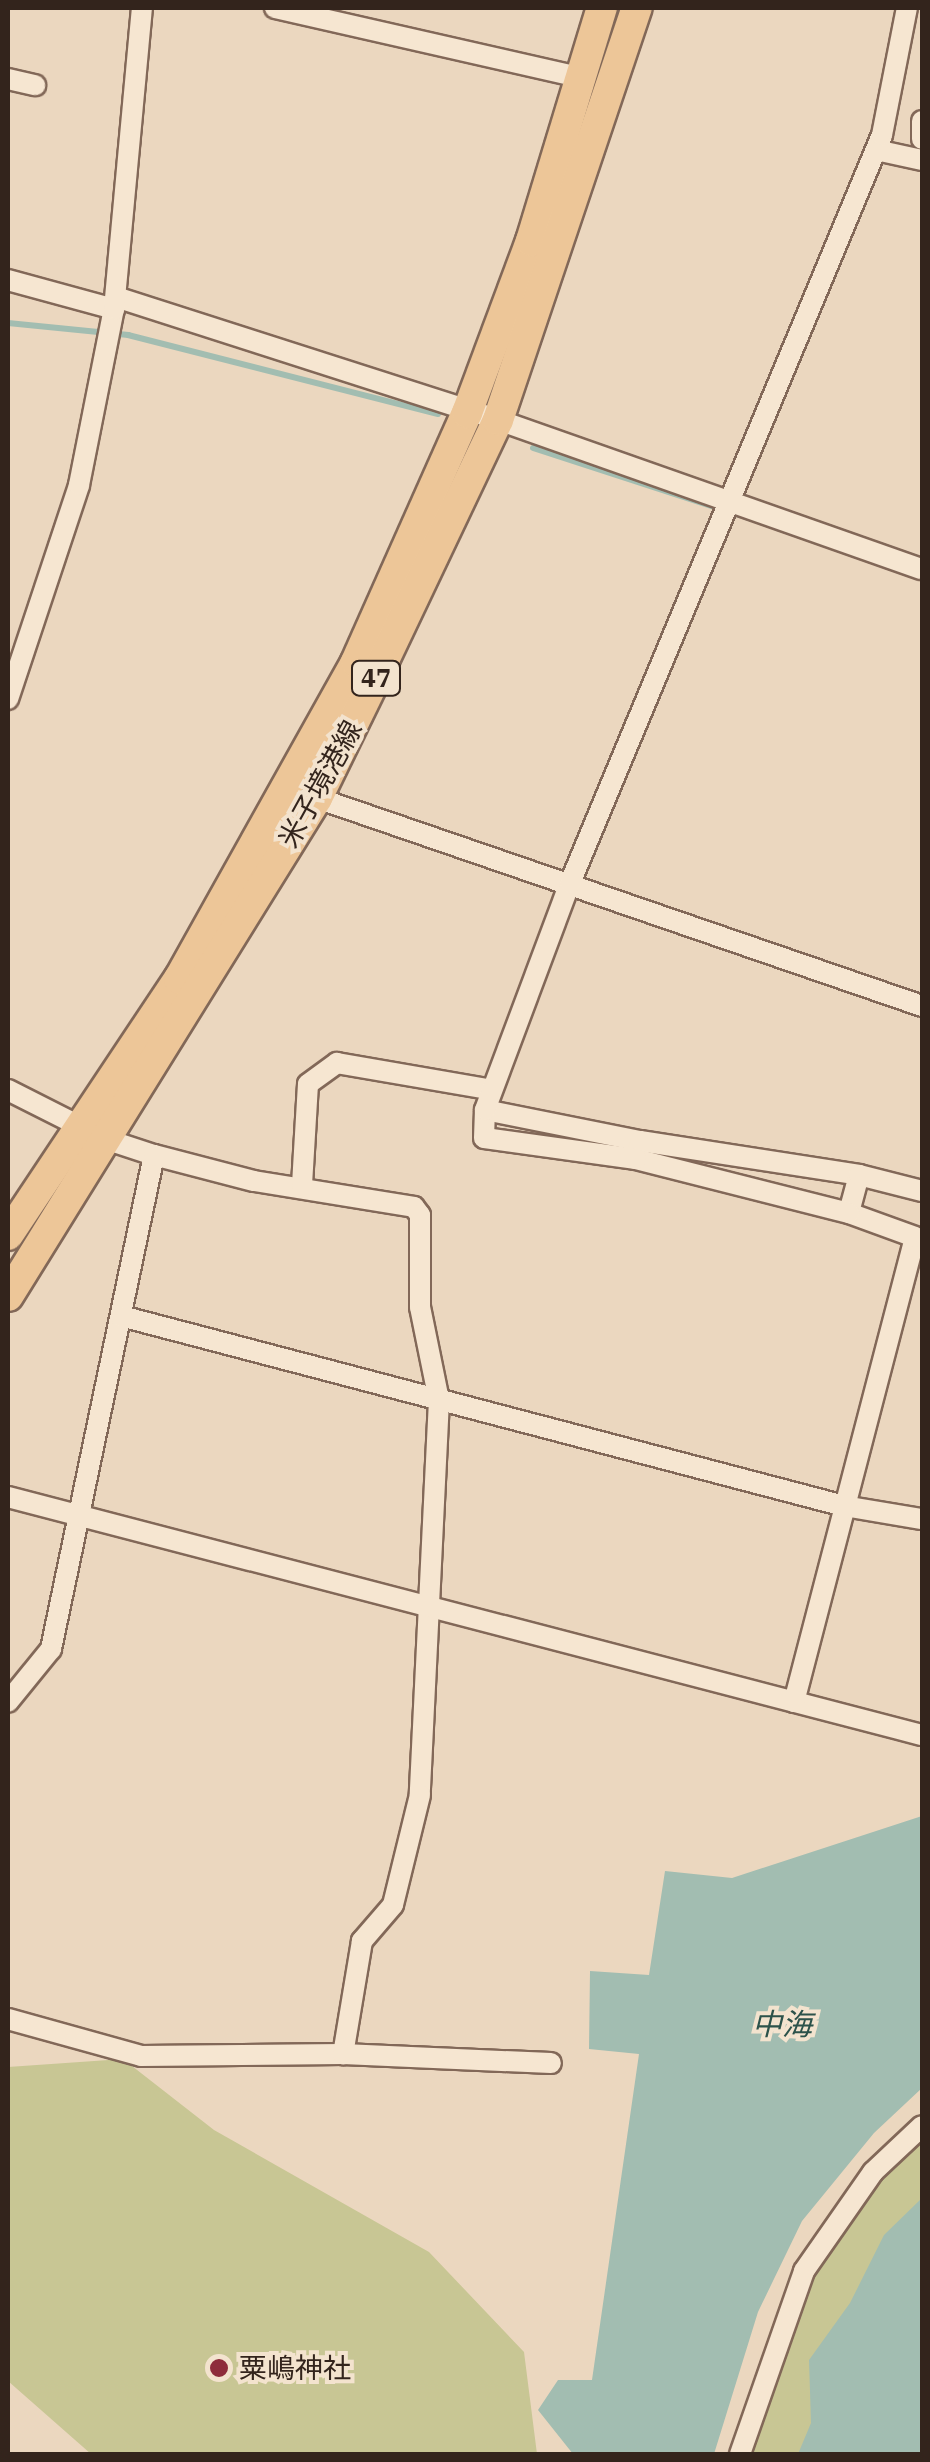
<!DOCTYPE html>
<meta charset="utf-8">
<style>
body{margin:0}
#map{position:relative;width:930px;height:2462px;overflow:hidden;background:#ebd7bf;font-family:"IBM Plex Serif","Noto Sans JP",serif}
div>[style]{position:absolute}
.green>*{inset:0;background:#c8c694}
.water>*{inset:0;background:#a2bdb1}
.stream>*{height:6px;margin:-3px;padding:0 3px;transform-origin:3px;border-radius:3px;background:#a2bdb1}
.roads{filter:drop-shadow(2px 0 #826858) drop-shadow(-2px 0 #826858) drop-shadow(0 2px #826858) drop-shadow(0 -2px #826858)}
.street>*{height:20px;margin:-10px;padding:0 10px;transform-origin:10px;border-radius:10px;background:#f6e6d1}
.primary>*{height:30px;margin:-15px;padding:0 15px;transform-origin:15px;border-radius:15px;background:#edc698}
.dots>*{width:28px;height:28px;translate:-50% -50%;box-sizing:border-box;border:5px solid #f3e3ce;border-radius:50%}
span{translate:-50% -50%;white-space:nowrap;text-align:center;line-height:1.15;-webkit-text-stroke:8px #f3e3ce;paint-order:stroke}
.shield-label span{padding:2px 8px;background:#f3e3ce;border:2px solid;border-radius:8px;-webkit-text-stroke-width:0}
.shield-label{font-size:25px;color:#33241c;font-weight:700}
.street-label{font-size:28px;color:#33241c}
.poi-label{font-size:28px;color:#33241c}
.left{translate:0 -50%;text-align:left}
.water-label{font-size:30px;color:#2c524a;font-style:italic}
.frame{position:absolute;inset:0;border:10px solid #33241c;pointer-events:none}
</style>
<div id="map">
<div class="green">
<div style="clip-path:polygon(123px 2059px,214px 2130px,429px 2252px,524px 2352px,537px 2454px,91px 2454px,8px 2381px,8px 2067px)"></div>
<div style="clip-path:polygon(922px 2134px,922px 2454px,746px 2454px,781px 2340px,841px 2219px)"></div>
</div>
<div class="water">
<div style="clip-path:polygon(922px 1816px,922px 2088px,874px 2133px,802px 2221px,758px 2312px,714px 2454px,573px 2454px,538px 2410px,558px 2380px,592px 2380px,639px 2054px,589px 2049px,590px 1971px,649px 1975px,665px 1871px,732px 1878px)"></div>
<div style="clip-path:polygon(922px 2198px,922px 2454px,798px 2454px,811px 2423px,809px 2360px,850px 2303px,884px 2235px)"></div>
</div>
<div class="stream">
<div style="left:8px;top:323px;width:121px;rotate:5.7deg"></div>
<div style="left:128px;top:335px;width:320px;rotate:14.3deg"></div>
<div style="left:533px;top:448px;width:229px;rotate:18deg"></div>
</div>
<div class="roads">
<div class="street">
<div style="left:275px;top:8px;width:315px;rotate:12.8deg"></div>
<div style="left:8px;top:79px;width:28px;rotate:13deg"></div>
<div style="left:922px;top:121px;width:18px;rotate:90deg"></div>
<div style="left:876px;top:150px;width:47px;rotate:12.3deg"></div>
<div style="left:8px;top:280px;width:110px;rotate:15.3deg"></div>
<div style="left:116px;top:297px;width:401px;rotate:17.8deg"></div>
<div style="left:498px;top:420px;width:449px;rotate:19.4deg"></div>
<div style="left:8px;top:699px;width:225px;rotate:-71.6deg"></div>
<div style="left:79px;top:485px;width:179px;rotate:-78.8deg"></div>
<div style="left:114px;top:309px;width:302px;rotate:-84.7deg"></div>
<div style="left:317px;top:798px;width:640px;rotate:18.97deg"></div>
<div style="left:8px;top:1090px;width:109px;rotate:26.8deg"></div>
<div style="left:105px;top:1139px;width:52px;rotate:18.1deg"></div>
<div style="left:154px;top:1155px;width:505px;rotate:101.78deg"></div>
<div style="left:51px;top:1649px;width:68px;rotate:129.1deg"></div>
<div style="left:485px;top:1110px;width:158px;rotate:11.3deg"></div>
<div style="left:640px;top:1141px;width:10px;rotate:101deg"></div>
<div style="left:640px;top:1141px;width:222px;rotate:8.8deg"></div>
<div style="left:859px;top:1175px;width:39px;rotate:105deg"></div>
<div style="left:154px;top:1155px;width:103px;rotate:14.6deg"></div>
<div style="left:254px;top:1181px;width:162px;rotate:9.2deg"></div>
<div style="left:414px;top:1207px;width:10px;rotate:53deg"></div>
<div style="left:420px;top:1215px;width:92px;rotate:90deg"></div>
<div style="left:420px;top:1307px;width:95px;rotate:78.5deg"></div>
<div style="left:439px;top:1400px;width:395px;rotate:92.8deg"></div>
<div style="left:420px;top:1795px;width:113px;rotate:103.8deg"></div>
<div style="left:393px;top:1905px;width:48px;rotate:130.7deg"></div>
<div style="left:362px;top:1941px;width:115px;rotate:99.5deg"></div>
<div style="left:859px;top:1175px;width:65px;rotate:14.3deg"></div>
<div style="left:302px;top:1185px;width:101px;rotate:-86.6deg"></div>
<div style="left:308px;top:1084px;width:36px;rotate:-36deg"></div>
<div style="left:337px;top:1063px;width:153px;rotate:9.8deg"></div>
<div style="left:121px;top:1316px;width:748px;rotate:14.72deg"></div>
<div style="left:844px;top:1506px;width:79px;rotate:9.5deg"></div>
<div style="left:8px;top:1497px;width:944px;rotate:14.6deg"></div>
<div style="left:794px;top:1702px;width:480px;rotate:-75.4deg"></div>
<div style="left:915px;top:1237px;width:70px;rotate:-160deg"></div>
<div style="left:849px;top:1213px;width:220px;rotate:-165.8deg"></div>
<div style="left:636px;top:1159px;width:153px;rotate:-172.1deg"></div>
<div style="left:484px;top:1138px;width:28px;rotate:-88deg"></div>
<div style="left:485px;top:1110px;width:242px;rotate:-69.5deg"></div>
<div style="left:570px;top:883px;width:810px;rotate:-67.36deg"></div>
<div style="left:882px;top:135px;width:129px;rotate:-78.9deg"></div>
<div style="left:8px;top:2019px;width:138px;rotate:15.5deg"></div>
<div style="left:141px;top:2056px;width:202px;rotate:-0.6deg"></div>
<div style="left:343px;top:2054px;width:208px;rotate:2.5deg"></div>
<div style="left:740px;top:2454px;width:194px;rotate:-70.7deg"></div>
<div style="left:804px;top:2271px;width:121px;rotate:-55.1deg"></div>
<div style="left:873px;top:2172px;width:67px;rotate:-43.2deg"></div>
</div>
<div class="primary">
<div style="left:8px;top:1235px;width:308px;rotate:-56.3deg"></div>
<div style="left:179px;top:979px;width:363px;rotate:-60.8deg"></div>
<div style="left:356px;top:662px;width:273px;rotate:-66deg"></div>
<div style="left:467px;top:413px;width:184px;rotate:-69.6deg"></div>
<div style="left:531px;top:241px;width:244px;rotate:-73.1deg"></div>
<div style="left:8px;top:1296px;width:586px;rotate:-58.18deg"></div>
<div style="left:317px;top:798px;width:135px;rotate:-64deg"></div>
<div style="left:376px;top:677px;width:284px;rotate:-64.6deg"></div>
<div style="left:498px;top:420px;width:435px;rotate:-71.4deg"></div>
</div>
</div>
<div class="dots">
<div style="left:219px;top:2368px;background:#8e2c3b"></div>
</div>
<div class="shield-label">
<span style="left:376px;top:678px">47</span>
</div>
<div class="street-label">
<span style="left:320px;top:784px;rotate:-61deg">米子境港線</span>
</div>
<div class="poi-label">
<span class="left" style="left:239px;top:2368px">粟嶋神社</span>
</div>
<div class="water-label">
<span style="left:782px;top:2024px">中海</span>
</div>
<div class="frame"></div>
</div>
